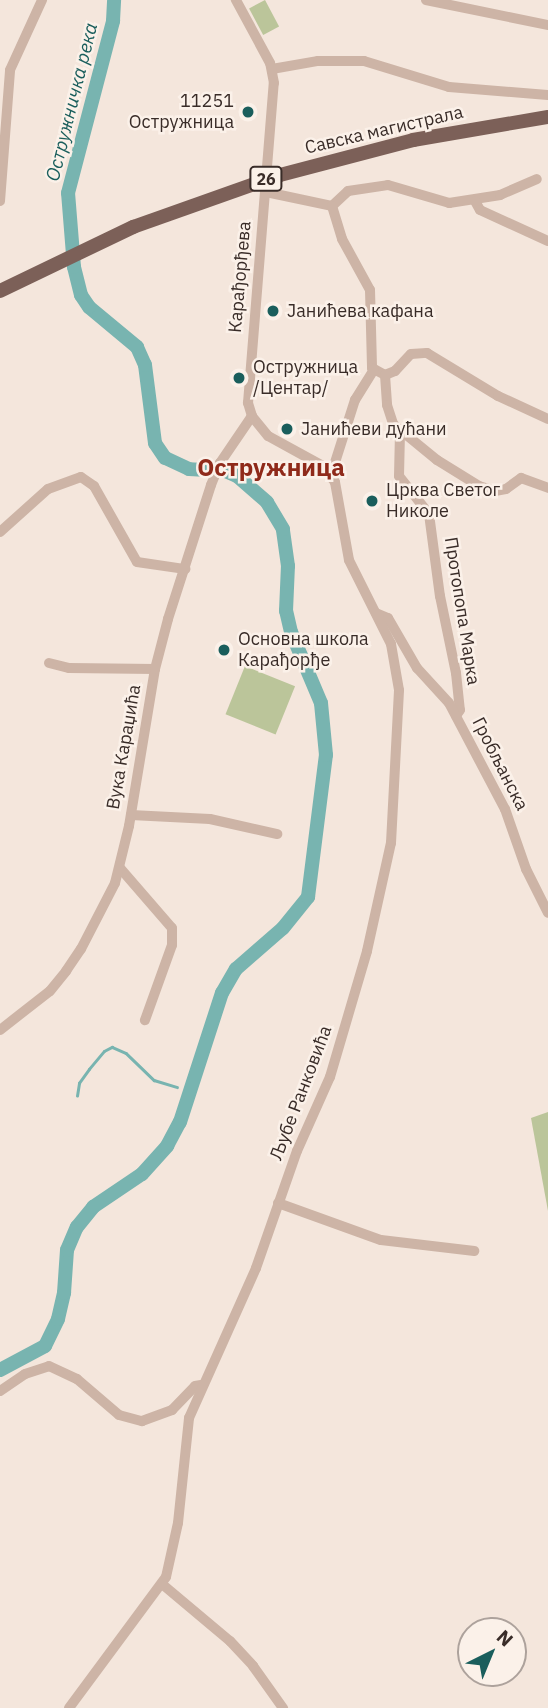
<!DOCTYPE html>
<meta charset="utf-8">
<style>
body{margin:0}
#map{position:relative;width:548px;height:1708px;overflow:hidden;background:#f4e6dc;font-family:"IBM Plex Sans",sans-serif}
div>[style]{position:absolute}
.green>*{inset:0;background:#bbc59a;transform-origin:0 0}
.stream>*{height:2.5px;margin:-1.25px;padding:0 1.25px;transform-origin:1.25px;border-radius:1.25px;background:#78b4b0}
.river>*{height:14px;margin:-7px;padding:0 7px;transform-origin:7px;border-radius:7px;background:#78b4b0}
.minor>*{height:10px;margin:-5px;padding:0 5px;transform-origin:5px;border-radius:5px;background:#cdb4a6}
.major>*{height:14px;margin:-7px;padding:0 7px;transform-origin:7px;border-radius:7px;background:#7c6058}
.dots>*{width:19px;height:19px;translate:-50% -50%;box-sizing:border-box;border:4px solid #fbf1e9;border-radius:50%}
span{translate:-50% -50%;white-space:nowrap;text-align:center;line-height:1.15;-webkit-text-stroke:5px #fbf1e9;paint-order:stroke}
.shield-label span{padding:2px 5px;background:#fbf1e9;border:2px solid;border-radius:5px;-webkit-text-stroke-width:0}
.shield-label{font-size:16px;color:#392c28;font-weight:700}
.poi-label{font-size:18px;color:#392c28}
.right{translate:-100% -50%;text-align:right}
.left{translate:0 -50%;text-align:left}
.street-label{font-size:18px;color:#392c28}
.water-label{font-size:19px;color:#1a5e5c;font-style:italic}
.district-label{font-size:24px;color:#8f2a1a;font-weight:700}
.north{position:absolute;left:457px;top:1617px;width:70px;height:70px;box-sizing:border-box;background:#fbf1e9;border:2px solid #ada29c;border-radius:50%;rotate:43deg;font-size:19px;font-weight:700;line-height:28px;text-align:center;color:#392c28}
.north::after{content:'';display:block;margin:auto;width:24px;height:32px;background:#1a5e5c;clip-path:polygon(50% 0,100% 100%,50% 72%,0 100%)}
</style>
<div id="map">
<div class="green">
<div style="left:265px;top:0;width:30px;height:18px;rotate:62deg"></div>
<div style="left:245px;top:666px;width:54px;height:52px;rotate:22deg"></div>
<div style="clip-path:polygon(548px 1112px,548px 1211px,531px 1118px)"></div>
</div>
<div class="stream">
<div style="left:77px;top:1096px;width:13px;rotate:-81deg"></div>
<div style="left:79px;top:1083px;width:17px;rotate:-54deg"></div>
<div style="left:89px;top:1069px;width:23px;rotate:-50deg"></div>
<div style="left:104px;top:1051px;width:9px;rotate:-27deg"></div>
<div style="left:112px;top:1047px;width:15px;rotate:23deg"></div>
<div style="left:126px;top:1053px;width:39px;rotate:44deg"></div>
<div style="left:154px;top:1080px;width:24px;rotate:17deg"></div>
</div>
<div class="river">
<div style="left:0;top:1370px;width:51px;rotate:-28.1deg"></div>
<div style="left:45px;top:1346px;width:30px;rotate:-64deg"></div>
<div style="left:58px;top:1319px;width:27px;rotate:-77deg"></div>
<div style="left:64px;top:1293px;width:43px;rotate:-86deg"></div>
<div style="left:67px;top:1250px;width:25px;rotate:-67deg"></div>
<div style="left:77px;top:1227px;width:26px;rotate:-51deg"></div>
<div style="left:93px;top:1207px;width:59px;rotate:-34deg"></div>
<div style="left:142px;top:1174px;width:38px;rotate:-48deg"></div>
<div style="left:167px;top:1146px;width:27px;rotate:-62deg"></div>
<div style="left:180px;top:1122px;width:136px;rotate:-72deg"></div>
<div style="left:222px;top:993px;width:28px;rotate:-60deg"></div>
<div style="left:236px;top:969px;width:62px;rotate:-41.1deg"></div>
<div style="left:283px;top:928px;width:40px;rotate:-51deg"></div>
<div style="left:308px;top:897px;width:143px;rotate:-82.8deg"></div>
<div style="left:326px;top:755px;width:52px;rotate:-95.5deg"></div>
<div style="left:321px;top:703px;width:77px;rotate:-112.9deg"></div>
<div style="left:291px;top:632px;width:22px;rotate:-103deg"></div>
<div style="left:286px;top:611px;width:45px;rotate:-87.5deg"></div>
<div style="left:288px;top:566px;width:37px;rotate:-98deg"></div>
<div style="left:283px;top:529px;width:31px;rotate:-121deg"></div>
<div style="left:267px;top:502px;width:40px;rotate:-139deg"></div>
<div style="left:237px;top:476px;width:13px;rotate:-157deg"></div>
<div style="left:225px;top:471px;width:36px;rotate:-177deg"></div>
<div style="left:189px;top:469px;width:26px;rotate:-155deg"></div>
<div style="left:165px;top:458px;width:18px;rotate:-124deg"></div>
<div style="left:155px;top:443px;width:79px;rotate:-97.3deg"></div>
<div style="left:145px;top:365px;width:20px;rotate:-114deg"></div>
<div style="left:137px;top:347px;width:62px;rotate:-140.2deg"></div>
<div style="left:89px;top:307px;width:14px;rotate:-124deg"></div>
<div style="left:81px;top:295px;width:29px;rotate:-104deg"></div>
<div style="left:74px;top:267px;width:74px;rotate:-94.6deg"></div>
<div style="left:68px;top:193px;width:178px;rotate:-75.3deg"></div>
<div style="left:113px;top:21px;width:21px;rotate:-87deg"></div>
</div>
<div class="minor">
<div style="left:426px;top:0;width:125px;rotate:11.6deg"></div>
<div style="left:272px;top:69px;width:47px;rotate:-9.9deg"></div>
<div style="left:318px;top:61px;width:46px"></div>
<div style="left:364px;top:61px;width:89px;rotate:17deg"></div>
<div style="left:449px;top:87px;width:99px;rotate:4.6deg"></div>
<div style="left:266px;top:192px;width:67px;rotate:12deg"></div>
<div style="left:332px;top:206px;width:22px;rotate:-43deg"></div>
<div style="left:348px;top:191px;width:40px;rotate:-8.5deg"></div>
<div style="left:388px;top:185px;width:64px;rotate:16.4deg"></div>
<div style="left:449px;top:203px;width:52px;rotate:-8.9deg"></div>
<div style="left:500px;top:195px;width:40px;rotate:-23.4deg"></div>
<div style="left:0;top:201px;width:131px;rotate:-85.6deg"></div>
<div style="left:10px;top:70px;width:77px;rotate:-65.4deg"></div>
<div style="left:475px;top:201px;width:10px;rotate:61deg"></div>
<div style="left:480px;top:210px;width:75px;rotate:24.5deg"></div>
<div style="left:332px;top:206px;width:34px;rotate:73deg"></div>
<div style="left:342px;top:239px;width:58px;rotate:61.2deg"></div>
<div style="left:370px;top:290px;width:78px;rotate:88.5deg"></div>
<div style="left:372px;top:368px;width:15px;rotate:28deg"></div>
<div style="left:385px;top:375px;width:30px;rotate:86deg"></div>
<div style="left:387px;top:405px;width:20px;rotate:72deg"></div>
<div style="left:393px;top:424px;width:57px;rotate:39.3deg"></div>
<div style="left:437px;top:460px;width:49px;rotate:31.8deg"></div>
<div style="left:479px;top:486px;width:17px;rotate:17deg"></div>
<div style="left:495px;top:491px;width:11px;rotate:-10deg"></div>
<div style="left:506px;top:489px;width:19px;rotate:-36deg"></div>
<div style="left:521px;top:478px;width:29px;rotate:20deg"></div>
<div style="left:385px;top:375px;width:11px;rotate:-22deg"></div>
<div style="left:395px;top:371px;width:23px;rotate:-47deg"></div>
<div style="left:411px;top:354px;width:16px;rotate:-4deg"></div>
<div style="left:427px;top:353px;width:83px;rotate:31.2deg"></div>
<div style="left:498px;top:396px;width:55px;rotate:24.7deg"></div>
<div style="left:400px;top:432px;width:44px;rotate:91.3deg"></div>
<div style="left:399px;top:476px;width:48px;rotate:51.7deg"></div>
<div style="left:429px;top:514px;width:83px;rotate:82.4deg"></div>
<div style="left:440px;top:596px;width:79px;rotate:78.3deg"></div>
<div style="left:456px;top:673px;width:37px;rotate:84deg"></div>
<div style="left:460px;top:710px;width:7px;rotate:124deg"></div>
<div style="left:331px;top:475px;width:79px;rotate:-72.3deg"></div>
<div style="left:355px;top:400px;width:36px;rotate:-58deg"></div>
<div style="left:0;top:532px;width:64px;rotate:-41.9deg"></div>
<div style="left:48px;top:489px;width:35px;rotate:-20deg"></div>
<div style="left:81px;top:477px;width:16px;rotate:35deg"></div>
<div style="left:94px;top:486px;width:87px;rotate:60.5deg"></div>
<div style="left:137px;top:562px;width:49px;rotate:8.3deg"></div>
<div style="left:376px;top:613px;width:13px;rotate:23deg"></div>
<div style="left:388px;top:618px;width:58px;rotate:59.9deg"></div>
<div style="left:417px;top:668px;width:47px;rotate:47.6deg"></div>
<div style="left:449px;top:703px;width:120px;rotate:62.2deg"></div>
<div style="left:505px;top:809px;width:64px;rotate:70.7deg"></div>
<div style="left:526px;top:869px;width:49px;rotate:63.4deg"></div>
<div style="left:49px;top:663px;width:21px;rotate:14deg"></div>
<div style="left:69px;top:668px;width:86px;rotate:0.7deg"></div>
<div style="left:131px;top:815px;width:79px;rotate:2.9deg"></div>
<div style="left:210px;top:819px;width:69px;rotate:12.6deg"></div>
<div style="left:120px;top:868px;width:79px;rotate:49.1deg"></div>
<div style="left:172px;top:928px;width:17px;rotate:90deg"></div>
<div style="left:172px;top:945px;width:80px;rotate:109.8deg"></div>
<div style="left:0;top:1030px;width:63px;rotate:-38deg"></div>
<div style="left:50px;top:991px;width:26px;rotate:-51deg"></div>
<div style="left:66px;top:971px;width:27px;rotate:-56deg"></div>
<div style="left:81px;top:949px;width:74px;rotate:-62.7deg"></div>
<div style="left:115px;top:883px;width:59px;rotate:-76.2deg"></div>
<div style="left:129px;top:826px;width:159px;rotate:-80.6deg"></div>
<div style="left:155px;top:669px;width:52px;rotate:-75.4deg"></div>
<div style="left:168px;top:619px;width:141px;rotate:-72.2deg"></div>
<div style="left:211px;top:485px;width:24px;rotate:-68deg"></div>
<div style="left:220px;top:463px;width:57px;rotate:-55.8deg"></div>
<div style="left:278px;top:1203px;width:109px;rotate:19.8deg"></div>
<div style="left:381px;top:1240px;width:94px;rotate:6.7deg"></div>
<div style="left:0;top:1391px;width:30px;rotate:-34deg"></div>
<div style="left:25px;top:1374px;width:25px;rotate:-18deg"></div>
<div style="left:49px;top:1366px;width:31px;rotate:25deg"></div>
<div style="left:77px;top:1379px;width:55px;rotate:40.6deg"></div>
<div style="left:119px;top:1415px;width:24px;rotate:15deg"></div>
<div style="left:142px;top:1421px;width:32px;rotate:-20deg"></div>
<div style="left:172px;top:1410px;width:33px;rotate:-46deg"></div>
<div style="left:195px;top:1386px;width:6px;rotate:-9deg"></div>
<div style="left:162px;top:1584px;width:89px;rotate:40deg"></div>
<div style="left:230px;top:1641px;width:34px;rotate:47deg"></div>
<div style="left:253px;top:1666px;width:52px;rotate:54.5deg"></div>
<div style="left:69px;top:1708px;width:163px;rotate:-53.5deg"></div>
<div style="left:166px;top:1577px;width:55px;rotate:-77.5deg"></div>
<div style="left:178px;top:1523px;width:106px;rotate:-84deg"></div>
<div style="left:189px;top:1418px;width:164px;rotate:-65.9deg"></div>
<div style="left:256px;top:1268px;width:124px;rotate:-70.7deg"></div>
<div style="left:297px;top:1151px;width:81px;rotate:-66deg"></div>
<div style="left:330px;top:1077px;width:131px;rotate:-73.6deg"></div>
<div style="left:367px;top:951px;width:111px;rotate:-77.5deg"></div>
<div style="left:391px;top:843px;width:153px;rotate:-87deg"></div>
<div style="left:399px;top:690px;width:47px;rotate:-99.9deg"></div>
<div style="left:391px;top:644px;width:94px;rotate:-116.6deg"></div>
<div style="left:349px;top:560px;width:79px;rotate:-100.2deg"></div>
<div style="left:335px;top:482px;width:22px;rotate:-129deg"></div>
<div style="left:321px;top:465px;width:60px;rotate:-151.3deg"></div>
<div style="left:268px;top:436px;width:26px;rotate:-129deg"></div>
<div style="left:252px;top:416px;width:14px;rotate:-107deg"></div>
<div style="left:248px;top:403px;width:321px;rotate:-85.4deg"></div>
<div style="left:274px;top:83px;width:20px;rotate:-101deg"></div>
<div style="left:270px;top:63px;width:72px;rotate:-118.4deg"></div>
</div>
<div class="major">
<div style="left:0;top:291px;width:148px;rotate:-25.7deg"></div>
<div style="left:133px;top:227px;width:156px;rotate:-19.5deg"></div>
<div style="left:280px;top:175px;width:138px;rotate:-14.7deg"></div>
<div style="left:413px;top:140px;width:137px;rotate:-9.7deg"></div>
</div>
<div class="dots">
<div style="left:248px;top:112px;background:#1a5e5c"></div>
<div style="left:273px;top:311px;background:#1a5e5c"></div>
<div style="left:239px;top:378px;background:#1a5e5c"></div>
<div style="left:287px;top:429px;background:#1a5e5c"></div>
<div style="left:372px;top:501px;background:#1a5e5c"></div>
<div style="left:224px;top:650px;background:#1a5e5c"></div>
</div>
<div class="shield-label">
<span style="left:266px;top:179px">26</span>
</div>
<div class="poi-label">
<span class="right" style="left:234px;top:112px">11251<br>Остружница</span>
<span class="left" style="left:287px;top:311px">Јанићева кафана</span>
<span class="left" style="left:253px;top:378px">Остружница<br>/Центар/</span>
<span class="left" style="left:301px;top:429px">Јанићеви дућани</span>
<span class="left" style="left:386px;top:501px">Црква Светог<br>Николе</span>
<span class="left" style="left:238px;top:650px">Основна школа<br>Карађорђе</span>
</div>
<div class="street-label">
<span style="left:384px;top:130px;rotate:-13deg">Савска магистрала</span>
<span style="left:240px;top:277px;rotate:-85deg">Карађорђева</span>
<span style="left:462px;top:611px;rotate:81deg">Протопопа Марка</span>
<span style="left:124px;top:747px;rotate:-80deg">Вука Караџића</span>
<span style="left:500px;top:764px;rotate:63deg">Гробљанска</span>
<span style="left:301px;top:1093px;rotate:-69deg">Љубе Ранковића</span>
</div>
<div class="water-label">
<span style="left:72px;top:102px;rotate:-76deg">Остружничка река</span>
</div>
<div class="district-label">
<span style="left:271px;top:468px">Остружница</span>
</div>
<div class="north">N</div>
</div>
